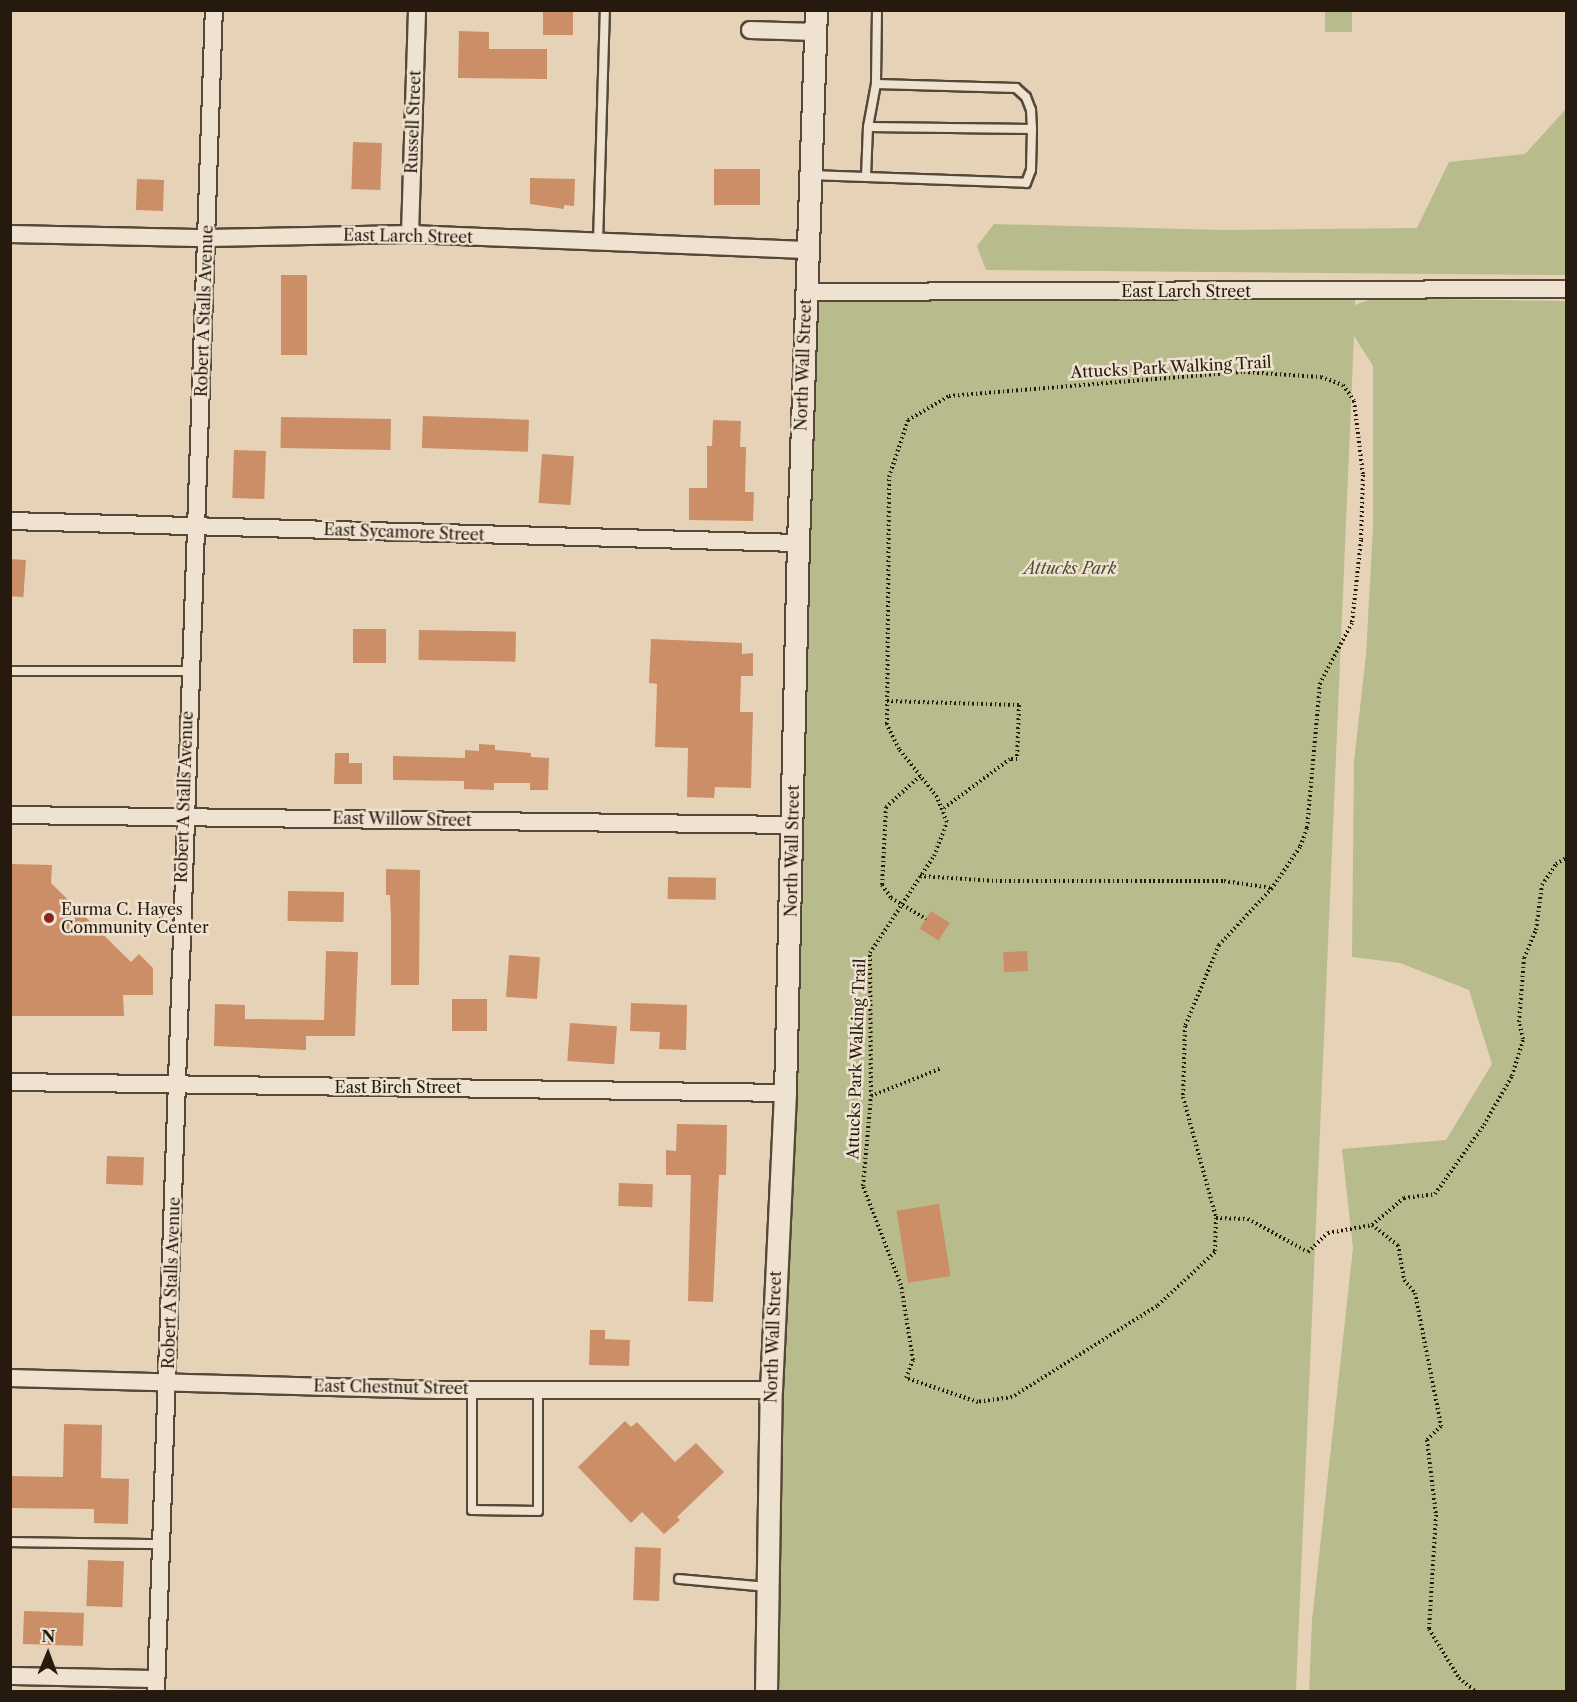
<!DOCTYPE html>
<style>
body{margin:0}
#map{position:relative;width:1577px;height:1702px;overflow:hidden;background:#e6d3b7;font-family:"Libre Caslon Text",serif}
div>[style]{position:absolute}
.green>*{inset:0;background:#b8bb8c;transform-origin:0 0}
.building>*{inset:0;background:#cb8e67;transform-origin:0 0}
.path>*{height:4px;margin-top:-2px;transform-origin:0;background:repeating-linear-gradient(90deg,#251a0d 0 1.5px,transparent 0 4.5px)}
.roads{filter:drop-shadow(2px 0 #554838) drop-shadow(-2px 0 #554838) drop-shadow(0 2px #554838) drop-shadow(0 -2px #554838)}
.service>*{height:8px;margin:-4px;padding:0 4px;transform-origin:4px;border-radius:4px;background:#efe2d0}
.minor>*{height:16px;margin:-8px;padding:0 8px;transform-origin:8px;border-radius:8px;background:#efe2d0}
.tertiary>*{height:21px;margin:-10.5px;padding:0 10.5px;transform-origin:10.5px;border-radius:10.5px;background:#efe2d0}
.dots>*{width:16px;height:16px;translate:-50% -50%;box-sizing:border-box;border:3px solid #efe2d0;border-radius:50%}
span{translate:-50% -50%;white-space:nowrap;text-align:center;line-height:1.15;-webkit-text-stroke:5px #efe2d0;paint-order:stroke}
.street-label{font-size:16px;color:#251a0d}
.park-label{font-size:16px;color:#514a33;font-style:italic}
.poi-label{font-size:16px;color:#251a0d}
.left{translate:0 -50%;text-align:left}
.frame{position:absolute;inset:0;border:12px solid #251a0d;pointer-events:none}
.north{position:absolute;left:18px;top:1624px;width:60px;height:60px;-webkit-text-stroke:4px #efe2d0;paint-order:stroke;rotate:1deg;font-size:16px;font-weight:700;line-height:24px;text-align:center;color:#251a0d}
.north::after{content:'';display:block;margin:auto;width:21px;height:27px;background:#251a0d;clip-path:polygon(50% 0,100% 100%,50% 72%,0 100%)}
</style>
<div id="map">
<div class="green">
<div style="left:1325px;top:11px;width:27px;height:21px"></div>
<div style="clip-path:polygon(1566px 109px,1566px 275px,986px 270px,977px 246px,994px 224px,1223px 230px,1417px 228px,1449px 162px,1525px 154px)"></div>
<div style="clip-path:polygon(1355px 290px,1355px 305px,1374px 298px,1566px 301px,1566px 1691px,1309px 1691px,1312px 1620px,1353px 1248px,1342px 1149px,1446px 1140px,1492px 1064px,1469px 990px,1400px 963px,1352px 957px,1354px 761px,1366px 655px,1373px 527px,1373px 366px,1354px 336px,1296px 1691px,761px 1692px,805px 292px)"></div>
</div>
<div class="building">
<div style="left:543px;top:10px;width:30px;height:25px"></div>
<div style="clip-path:polygon(459px 31px,489px 32px,489px 49px,547px 49px,547px 79px,458px 78px)"></div>
<div style="left:353px;top:142px;width:29px;height:47px;rotate:2deg"></div>
<div style="left:714px;top:169px;width:46px;height:36px"></div>
<div style="clip-path:polygon(530px 178px,575px 179px,574px 206px,564px 205px,564px 209px,530px 204px)"></div>
<div style="left:137px;top:179px;width:27px;height:31px;rotate:2deg"></div>
<div style="left:281px;top:275px;width:26px;height:80px"></div>
<div style="left:423px;top:416px;width:106px;height:32px;rotate:2deg"></div>
<div style="left:281px;top:417px;width:110px;height:31px;rotate:1deg"></div>
<div style="clip-path:polygon(713px 420px,741px 421px,740px 447px,746px 447px,745px 492px,754px 492px,753px 521px,689px 520px,689px 488px,707px 488px,707px 446px,712px 446px)"></div>
<div style="left:234px;top:450px;width:32px;height:48px;rotate:2deg"></div>
<div style="left:542px;top:454px;width:32px;height:49px;rotate:4deg"></div>
<div style="left:10px;top:559px;width:16px;height:37px;rotate:4deg"></div>
<div style="left:353px;top:629px;width:33px;height:34px"></div>
<div style="left:419px;top:630px;width:97px;height:30px;rotate:1deg"></div>
<div style="clip-path:polygon(651px 639px,742px 643px,742px 654px,753px 653px,753px 676px,741px 676px,740px 712px,753px 712px,751px 788px,715px 787px,714px 798px,687px 797px,688px 748px,655px 747px,657px 684px,649px 683px)"></div>
<div style="clip-path:polygon(479px 744px,495px 745px,495px 750px,531px 753px,531px 757px,549px 758px,548px 790px,530px 790px,530px 783px,494px 783px,494px 790px,464px 789px,464px 781px,393px 780px,393px 756px,465px 758px,465px 750px,479px 751px)"></div>
<div style="clip-path:polygon(335px 753px,349px 753px,349px 763px,362px 763px,362px 784px,334px 784px)"></div>
<div style="clip-path:polygon(10px 864px,52px 865px,51px 883px,131px 962px,139px 954px,153px 968px,153px 995px,123px 995px,124px 1016px,10px 1016px)"></div>
<div style="clip-path:polygon(386px 869px,420px 870px,419px 985px,391px 985px,391px 918px,390px 895px,386px 895px)"></div>
<div style="left:668px;top:877px;width:48px;height:22px;rotate:1deg"></div>
<div style="left:288px;top:891px;width:56px;height:30px;rotate:1deg"></div>
<div style="left:931px;top:911px;width:22px;height:21px;rotate:32deg"></div>
<div style="clip-path:polygon(326px 951px,358px 952px,355px 1036px,306px 1036px,306px 1050px,214px 1046px,215px 1004px,245px 1005px,245px 1019px,324px 1020px)"></div>
<div style="left:1027px;top:951px;width:20px;height:24px;rotate:87deg"></div>
<div style="left:509px;top:955px;width:31px;height:42px;rotate:4deg"></div>
<div style="left:452px;top:999px;width:35px;height:32px"></div>
<div style="clip-path:polygon(631px 1003px,687px 1005px,686px 1050px,659px 1049px,660px 1032px,630px 1031px)"></div>
<div style="left:570px;top:1023px;width:47px;height:38px;rotate:4deg"></div>
<div style="clip-path:polygon(677px 1124px,727px 1125px,726px 1175px,719px 1175px,713px 1302px,688px 1301px,691px 1175px,666px 1175px,666px 1150px,676px 1151px)"></div>
<div style="left:107px;top:1156px;width:37px;height:28px;rotate:2deg"></div>
<div style="left:619px;top:1183px;width:34px;height:23px;rotate:2deg"></div>
<div style="left:939px;top:1204px;width:73px;height:43px;rotate:81deg"></div>
<div style="clip-path:polygon(590px 1330px,605px 1330px,605px 1339px,630px 1340px,629px 1366px,589px 1365px)"></div>
<div style="clip-path:polygon(625px 1421px,631px 1427px,637px 1422px,675px 1462px,696px 1443px,724px 1472px,677px 1517px,680px 1520px,664px 1534px,642px 1512px,631px 1523px,578px 1467px)"></div>
<div style="clip-path:polygon(64px 1424px,102px 1425px,101px 1478px,129px 1479px,128px 1524px,94px 1523px,94px 1509px,10px 1508px,10px 1476px,63px 1477px)"></div>
<div style="left:635px;top:1547px;width:26px;height:53px;rotate:2deg"></div>
<div style="left:88px;top:1560px;width:36px;height:46px;rotate:2deg"></div>
<div style="left:24px;top:1611px;width:60px;height:33px;rotate:2deg"></div>
</div>
<div class="path">
<div style="left:1244px;top:372px;width:77px;rotate:3.7deg"></div>
<div style="left:1321px;top:377px;width:23px;rotate:20deg"></div>
<div style="left:1343px;top:385px;width:19px;rotate:55deg"></div>
<div style="left:1354px;top:401px;width:75px;rotate:83.1deg"></div>
<div style="left:1363px;top:475px;width:65px;rotate:91.8deg"></div>
<div style="left:1361px;top:540px;width:83px;rotate:96.2deg"></div>
<div style="left:1352px;top:623px;width:68px;rotate:118.1deg"></div>
<div style="left:1320px;top:683px;width:146px;rotate:95.1deg"></div>
<div style="left:1307px;top:828px;width:20px;rotate:110deg"></div>
<div style="left:1300px;top:847px;width:50px;rotate:124.3deg"></div>
<div style="left:1272px;top:888px;width:78px;rotate:132.9deg"></div>
<div style="left:1219px;top:945px;width:88px;rotate:112.8deg"></div>
<div style="left:1185px;top:1026px;width:71px;rotate:91.6deg"></div>
<div style="left:1183px;top:1097px;width:125px;rotate:74.7deg"></div>
<div style="left:1216px;top:1218px;width:34px;rotate:92deg"></div>
<div style="left:1215px;top:1252px;width:79px;rotate:137deg"></div>
<div style="left:1157px;top:1306px;width:171px;rotate:147.9deg"></div>
<div style="left:1012px;top:1397px;width:34px;rotate:172deg"></div>
<div style="left:978px;top:1402px;width:76px;rotate:-161.6deg"></div>
<div style="left:906px;top:1378px;width:19px;rotate:-69deg"></div>
<div style="left:913px;top:1360px;width:76px;rotate:-99.1deg"></div>
<div style="left:901px;top:1285px;width:106px;rotate:-111deg"></div>
<div style="left:863px;top:1186px;width:90px;rotate:-84.9deg"></div>
<div style="left:871px;top:1096px;width:143px;rotate:-90.4deg"></div>
<div style="left:870px;top:953px;width:116px;rotate:-56.6deg"></div>
<div style="left:934px;top:856px;width:36px;rotate:-69deg"></div>
<div style="left:947px;top:822px;width:27px;rotate:-112deg"></div>
<div style="left:937px;top:797px;width:61px;rotate:-128.4deg"></div>
<div style="left:899px;top:749px;width:28px;rotate:-116deg"></div>
<div style="left:887px;top:724px;width:247px;rotate:-89.5deg"></div>
<div style="left:889px;top:477px;width:60px;rotate:-71.6deg"></div>
<div style="left:908px;top:420px;width:48px;rotate:-30.3deg"></div>
<div style="left:949px;top:396px;width:296px;rotate:-4.7deg"></div>
<div style="left:887px;top:701px;width:132px;rotate:1.7deg"></div>
<div style="left:1019px;top:705px;width:54px;rotate:92.1deg"></div>
<div style="left:1017px;top:759px;width:7px;rotate:180deg"></div>
<div style="left:1010px;top:759px;width:82px;rotate:143.4deg"></div>
<div style="left:920px;top:776px;width:46px;rotate:137.6deg"></div>
<div style="left:886px;top:807px;width:78px;rotate:92.9deg"></div>
<div style="left:882px;top:885px;width:16px;rotate:55deg"></div>
<div style="left:891px;top:898px;width:41px;rotate:31deg"></div>
<div style="left:920px;top:876px;width:76px;rotate:3.8deg"></div>
<div style="left:996px;top:881px;width:228px"></div>
<div style="left:1224px;top:881px;width:49px;rotate:8.3deg"></div>
<div style="left:871px;top:1096px;width:76px;rotate:-21.5deg"></div>
<div style="left:1216px;top:1218px;width:32px;rotate:2deg"></div>
<div style="left:1248px;top:1219px;width:68px;rotate:28.8deg"></div>
<div style="left:1308px;top:1252px;width:28px;rotate:-44deg"></div>
<div style="left:1328px;top:1233px;width:45px;rotate:-10.3deg"></div>
<div style="left:1372px;top:1225px;width:42px;rotate:-40.2deg"></div>
<div style="left:1404px;top:1198px;width:31px;rotate:-7deg"></div>
<div style="left:1435px;top:1194px;width:85px;rotate:-54.6deg"></div>
<div style="left:1484px;top:1125px;width:56px;rotate:-60.3deg"></div>
<div style="left:1512px;top:1076px;width:39px;rotate:-73deg"></div>
<div style="left:1523px;top:1039px;width:17px;rotate:-103deg"></div>
<div style="left:1519px;top:1022px;width:64px;rotate:-85.5deg"></div>
<div style="left:1524px;top:958px;width:30px;rotate:-67deg"></div>
<div style="left:1536px;top:930px;width:45px;rotate:-82.4deg"></div>
<div style="left:1542px;top:885px;width:25px;rotate:-56deg"></div>
<div style="left:1556px;top:864px;width:12px;rotate:-31deg"></div>
<div style="left:1372px;top:1225px;width:33px;rotate:38deg"></div>
<div style="left:1398px;top:1245px;width:36px;rotate:80deg"></div>
<div style="left:1404px;top:1280px;width:17px;rotate:50deg"></div>
<div style="left:1415px;top:1293px;width:136px;rotate:78.9deg"></div>
<div style="left:1441px;top:1426px;width:20px;rotate:135deg"></div>
<div style="left:1427px;top:1440px;width:76px;rotate:83.2deg"></div>
<div style="left:1436px;top:1515px;width:114px;rotate:93.5deg"></div>
<div style="left:1429px;top:1629px;width:57px;rotate:58.5deg"></div>
<div style="left:1459px;top:1678px;width:22px;rotate:39deg"></div>
</div>
<div class="roads">
<div class="service">
<div style="left:877px;top:10px;width:74px;rotate:90.8deg"></div>
<div style="left:876px;top:84px;width:140px;rotate:1.6deg"></div>
<div style="left:1016px;top:88px;width:13px;rotate:42deg"></div>
<div style="left:1026px;top:97px;width:14px;rotate:69deg"></div>
<div style="left:1031px;top:110px;width:19px;rotate:87deg"></div>
<div style="left:868px;top:127px;width:44px;rotate:-79.5deg"></div>
<div style="left:810px;top:175px;width:56px;rotate:2deg"></div>
<div style="left:866px;top:177px;width:160px;rotate:2.1deg"></div>
<div style="left:1026px;top:183px;width:14px;rotate:-69deg"></div>
<div style="left:1031px;top:170px;width:41px;rotate:-88.6deg"></div>
<div style="left:1032px;top:129px;width:164px;rotate:-179.3deg"></div>
<div style="left:868px;top:127px;width:50px;rotate:92.3deg"></div>
<div style="left:598px;top:242px;width:232px;rotate:-88.3deg"></div>
<div style="left:10px;top:671px;width:179px"></div>
<div style="left:472px;top:1389px;width:121px;rotate:90deg"></div>
<div style="left:472px;top:1510px;width:66px;rotate:0.9deg"></div>
<div style="left:538px;top:1511px;width:121px;rotate:-90deg"></div>
<div style="left:10px;top:1542px;width:152px;rotate:0.8deg"></div>
<div style="left:679px;top:1579px;width:88px;rotate:5.2deg"></div>
</div>
<div class="minor">
<div style="left:750px;top:30px;width:65px;rotate:1.8deg"></div>
<div style="left:10px;top:234px;width:198px;rotate:1.2deg"></div>
<div style="left:208px;top:238px;width:202px;rotate:-1.1deg"></div>
<div style="left:410px;top:234px;width:396px;rotate:2.3deg"></div>
<div style="left:410px;top:234px;width:224px;rotate:-88.2deg"></div>
<div style="left:805px;top:292px;width:761px;rotate:-0.23deg"></div>
<div style="left:10px;top:521px;width:788px;rotate:1.6deg"></div>
<div style="left:10px;top:815px;width:783px;rotate:0.73deg"></div>
<div style="left:10px;top:1082px;width:775px;rotate:0.81deg"></div>
<div style="left:10px;top:1378px;width:428px;rotate:1.6deg"></div>
<div style="left:438px;top:1390px;width:333px"></div>
<div style="left:10px;top:1676px;width:146px;rotate:1.2deg"></div>
<div style="left:156px;top:1692px;width:1683px;rotate:-88.03deg"></div>
</div>
<div class="tertiary">
<div style="left:766px;top:1692px;width:302px;rotate:-89.1deg"></div>
<div style="left:771px;top:1390px;width:297px;rotate:-87.3deg"></div>
<div style="left:785px;top:1093px;width:550px;rotate:-88.65deg"></div>
<div style="left:798px;top:543px;width:533px;rotate:-88.07deg"></div>
</div>
</div>
<div class="dots">
<div style="left:49px;top:918px;background:#8f2418"></div>
</div>
<div class="street-label">
<span style="left:413px;top:122px;rotate:-88deg">Russell Street</span>
<span style="left:408px;top:236px;rotate:1deg">East Larch Street</span>
<span style="left:1186px;top:291px">East Larch Street</span>
<span style="left:204px;top:311px;rotate:-88deg">Robert A Stalls Avenue</span>
<span style="left:803px;top:365px;rotate:-88deg">North Wall Street</span>
<span style="left:1171px;top:367px;rotate:-3deg">Attucks Park Walking Trail</span>
<span style="left:404px;top:532px;rotate:2deg">East Sycamore Street</span>
<span style="left:184px;top:797px;rotate:-88deg">Robert A Stalls Avenue</span>
<span style="left:402px;top:819px;rotate:1deg">East Willow Street</span>
<span style="left:792px;top:851px;rotate:-89deg">North Wall Street</span>
<span style="left:856px;top:1059px;rotate:-88deg">Attucks Park Walking Trail</span>
<span style="left:398px;top:1087px">East Birch Street</span>
<span style="left:171px;top:1283px;rotate:-88deg">Robert A Stalls Avenue</span>
<span style="left:773px;top:1337px;rotate:-88deg">North Wall Street</span>
<span style="left:391px;top:1387px;rotate:1deg">East Chestnut Street</span>
</div>
<div class="park-label">
<span style="left:1070px;top:568px">Attucks Park</span>
</div>
<div class="poi-label">
<span class="left" style="left:61px;top:918px">Eurma C. Hayes<br>Community Center</span>
</div>
<div class="frame"></div>
<div class="north">N</div>
</div>
